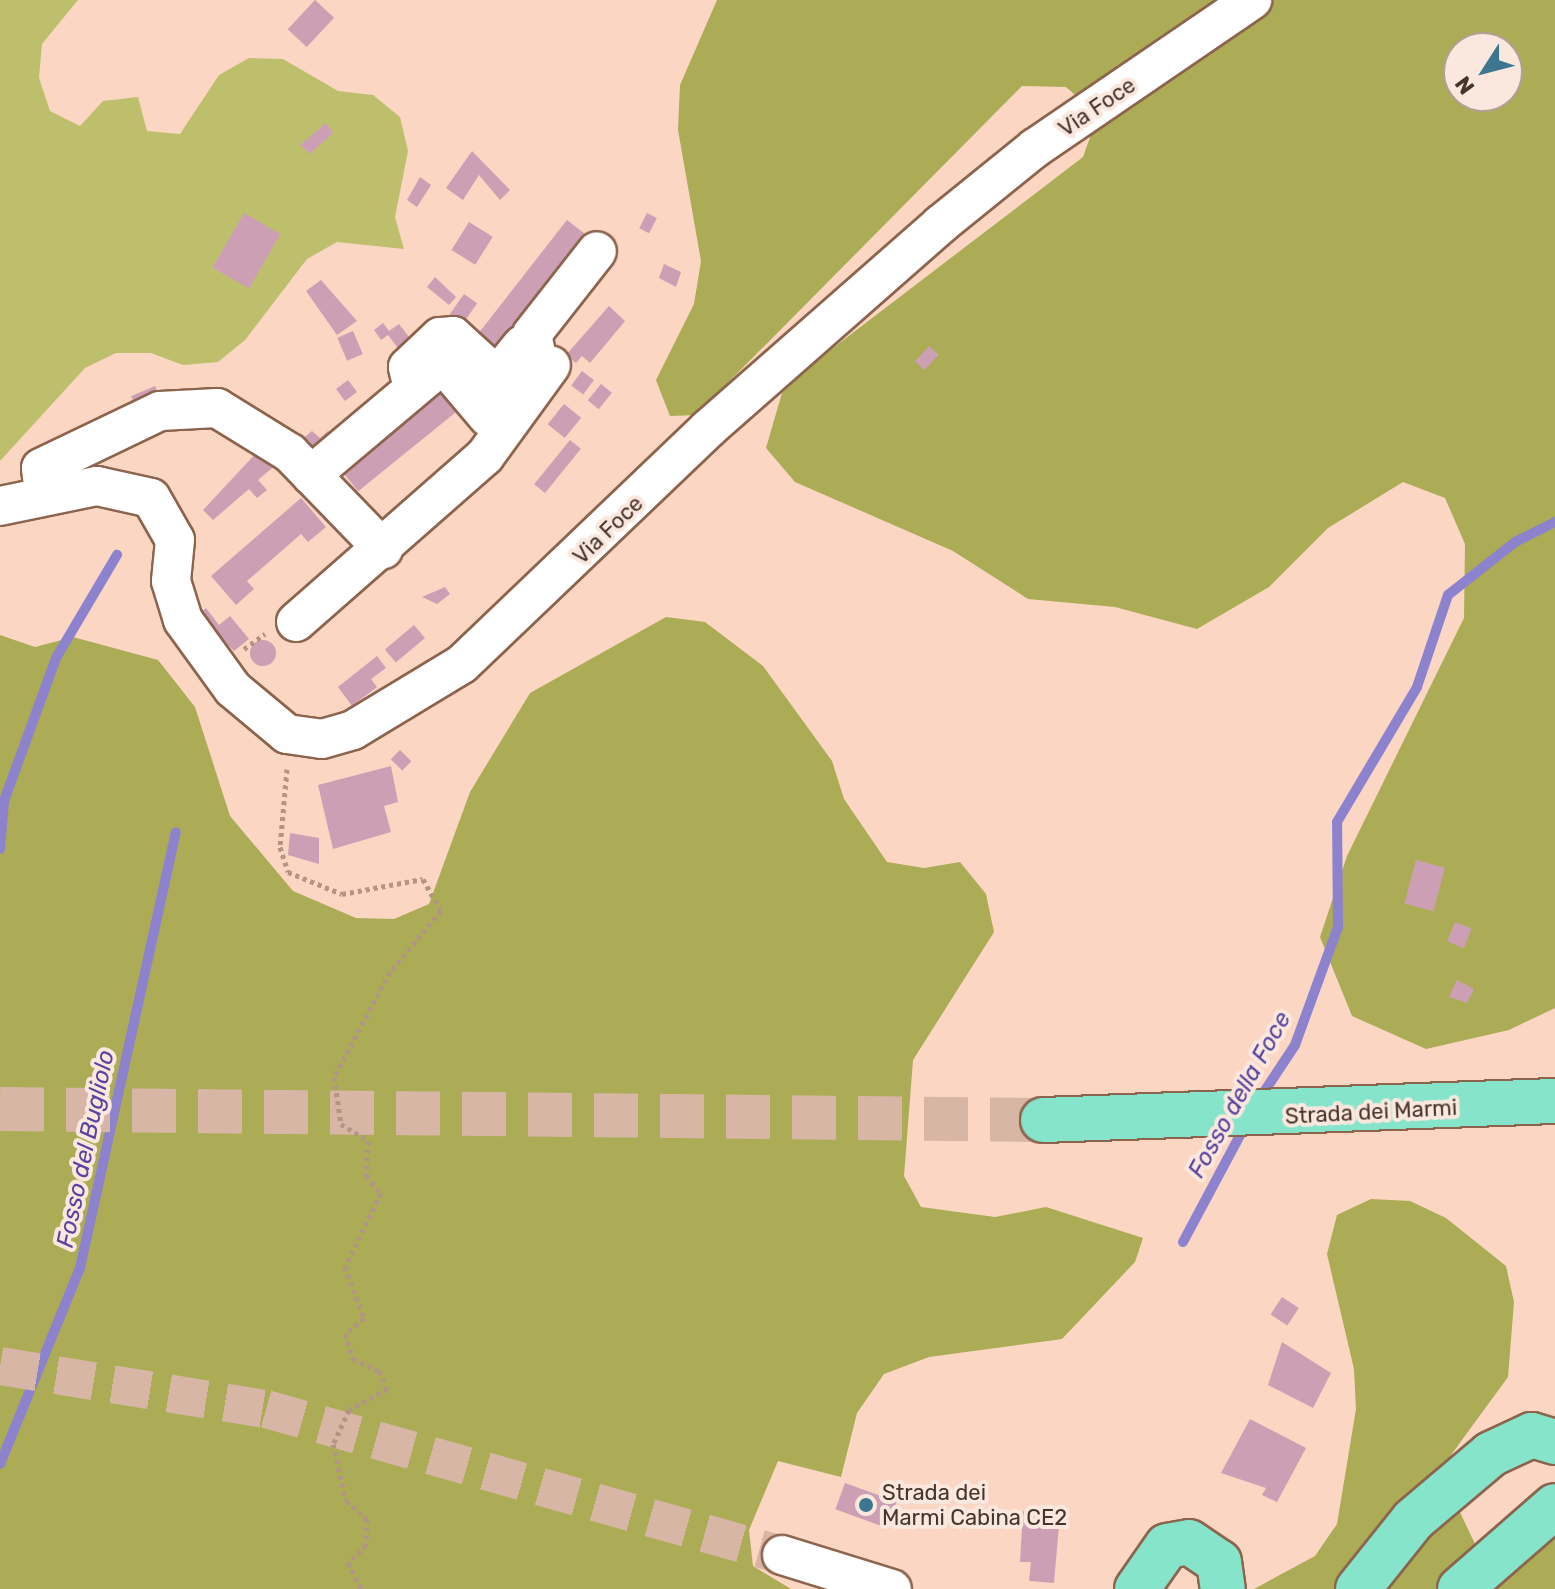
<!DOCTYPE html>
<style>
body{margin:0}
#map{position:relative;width:1555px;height:1589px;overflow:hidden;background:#fbd6c3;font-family:Rubik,sans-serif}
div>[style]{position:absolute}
.green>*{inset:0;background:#bebf6c}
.forest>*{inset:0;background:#abac55}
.stream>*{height:10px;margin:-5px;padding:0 5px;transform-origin:5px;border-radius:5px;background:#8d82cd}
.building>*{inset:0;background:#cd9fb4;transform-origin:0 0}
.round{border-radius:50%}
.minor-tunnel>*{height:38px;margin-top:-19px;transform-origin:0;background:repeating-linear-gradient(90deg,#d7b6a5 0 38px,transparent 0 57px)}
.major-tunnel>*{height:44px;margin-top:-22px;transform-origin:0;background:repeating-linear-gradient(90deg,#d7b6a5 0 44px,transparent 0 66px)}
.path>*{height:5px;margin-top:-2.5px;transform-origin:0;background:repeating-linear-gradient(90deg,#b29585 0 4px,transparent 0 8px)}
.roads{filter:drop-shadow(2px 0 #8c644e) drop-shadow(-2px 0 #8c644e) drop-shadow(0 2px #8c644e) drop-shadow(0 -2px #8c644e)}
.minor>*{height:38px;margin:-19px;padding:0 19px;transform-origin:19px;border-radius:19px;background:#fff}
.major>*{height:44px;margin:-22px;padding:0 22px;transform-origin:22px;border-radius:22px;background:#85e4ca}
.dots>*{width:22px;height:22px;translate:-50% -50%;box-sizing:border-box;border:4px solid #fae8de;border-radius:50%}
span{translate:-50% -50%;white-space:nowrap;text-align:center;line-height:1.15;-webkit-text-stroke:8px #fae8de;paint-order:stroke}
.street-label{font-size:22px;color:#47352b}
.poi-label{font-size:22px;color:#47352b}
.left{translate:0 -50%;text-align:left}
.water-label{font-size:24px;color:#58449f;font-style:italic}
.north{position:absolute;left:1443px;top:32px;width:80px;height:80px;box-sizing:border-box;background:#fae8de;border:2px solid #b2a096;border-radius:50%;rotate:234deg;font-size:22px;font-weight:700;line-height:32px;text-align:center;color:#47352b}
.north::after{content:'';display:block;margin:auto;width:28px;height:36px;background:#3d7690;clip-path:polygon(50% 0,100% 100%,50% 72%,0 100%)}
</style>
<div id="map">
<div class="green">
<div style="clip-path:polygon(0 0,78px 0,42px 44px,39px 78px,50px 111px,80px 126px,103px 101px,138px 97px,147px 131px,180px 134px,219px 75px,249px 58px,283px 59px,338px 91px,373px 95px,400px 117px,408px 151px,395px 217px,404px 249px,337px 242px,307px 259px,245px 340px,218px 362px,183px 365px,151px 353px,116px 353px,85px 368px,0 461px)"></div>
</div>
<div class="forest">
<div style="clip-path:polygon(evenodd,717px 0,1555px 0,1555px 1008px,1509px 1030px,1426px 1049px,1352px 1016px,1320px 937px,1347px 856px,1464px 618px,1465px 544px,1445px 498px,1403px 482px,1328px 528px,1269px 587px,1197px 629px,1115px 607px,1028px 599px,953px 551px,795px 482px,766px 448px,782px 393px,812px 364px,1083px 157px,1098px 115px,1066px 87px,1022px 86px,696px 415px,670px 416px,656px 380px,694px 304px,701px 261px,678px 130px,680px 85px,717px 0,1459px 48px,1507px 48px,1507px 96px,1459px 96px,1459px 48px)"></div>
<div style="clip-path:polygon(666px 617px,705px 622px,763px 666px,832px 761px,844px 799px,887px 862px,924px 868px,960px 862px,986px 894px,994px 932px,913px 1060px,904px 1176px,921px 1207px,995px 1217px,1046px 1207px,1143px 1238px,1135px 1262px,1062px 1339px,929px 1357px,884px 1374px,857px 1413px,841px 1477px,778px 1461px,749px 1530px,753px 1566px,791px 1589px,0 1589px,0 635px,35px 647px,73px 637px,158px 660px,195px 707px,230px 816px,293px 891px,356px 918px,394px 919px,429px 904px,470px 792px,530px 693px)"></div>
<div style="clip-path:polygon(1371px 1199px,1410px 1201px,1446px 1218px,1506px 1266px,1514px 1302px,1508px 1377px,1440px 1470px,1475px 1544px,1547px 1543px,1555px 1530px,1555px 1589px,1254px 1589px,1315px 1556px,1337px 1524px,1356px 1409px,1354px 1369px,1327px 1254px,1337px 1215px)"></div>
</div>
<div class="stream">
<div style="left:0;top:849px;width:48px;rotate:-85.2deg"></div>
<div style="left:4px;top:801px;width:152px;rotate:-70deg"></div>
<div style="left:56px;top:658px;width:120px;rotate:-59.4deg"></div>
<div style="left:1258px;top:1101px;width:67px;rotate:-56.5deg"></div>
<div style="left:1295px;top:1045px;width:126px;rotate:-70deg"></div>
<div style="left:1338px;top:927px;width:105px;rotate:-90.5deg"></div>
<div style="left:1337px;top:822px;width:157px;rotate:-59.3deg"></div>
<div style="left:1417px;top:687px;width:97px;rotate:-71.4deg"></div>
<div style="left:1448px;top:595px;width:85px;rotate:-38.3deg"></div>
<div style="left:1515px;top:542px;width:45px;rotate:-26.6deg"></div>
<div style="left:1183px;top:1242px;width:132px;rotate:-61.9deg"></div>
<div style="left:0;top:1464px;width:212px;rotate:-67.8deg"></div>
<div style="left:80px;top:1268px;width:446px;rotate:-77.6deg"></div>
</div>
<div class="building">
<div style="left:315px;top:0;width:26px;height:40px;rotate:43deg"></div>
<div style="clip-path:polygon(326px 123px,333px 133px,310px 154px,300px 145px)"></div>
<div style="clip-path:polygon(472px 151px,510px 190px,500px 200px,479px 175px,463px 200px,446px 188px)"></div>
<div style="clip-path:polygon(420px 177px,431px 185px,417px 207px,407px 200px)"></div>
<div style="left:244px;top:213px;width:42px;height:63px;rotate:30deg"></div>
<div style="left:647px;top:213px;width:11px;height:17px;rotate:27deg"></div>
<div style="left:567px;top:220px;width:29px;height:148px;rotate:38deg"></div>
<div style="left:469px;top:222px;width:28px;height:33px;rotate:32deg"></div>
<div style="clip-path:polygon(664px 264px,681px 272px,676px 287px,659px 278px)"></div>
<div style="clip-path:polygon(435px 277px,456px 297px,449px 305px,427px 287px)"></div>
<div style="clip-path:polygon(321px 280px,357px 321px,337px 335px,306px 291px)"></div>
<div style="left:464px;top:294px;width:16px;height:29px;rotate:35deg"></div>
<div style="clip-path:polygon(609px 306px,625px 321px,590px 363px,582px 356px,576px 363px,566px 355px)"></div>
<div style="clip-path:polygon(383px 323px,389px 331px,399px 324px,413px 342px,401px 352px,388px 335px,381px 340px,374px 330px)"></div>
<div style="left:353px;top:331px;width:25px;height:17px;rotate:67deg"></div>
<div style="left:929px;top:346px;width:13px;height:21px;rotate:42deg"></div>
<div style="left:582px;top:371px;width:15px;height:18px;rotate:37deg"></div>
<div style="left:348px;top:380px;width:15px;height:15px;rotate:53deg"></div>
<div style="left:601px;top:384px;width:14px;height:21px;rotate:39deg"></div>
<div style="left:155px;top:386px;width:13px;height:26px;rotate:67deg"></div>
<div style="left:440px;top:389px;width:28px;height:128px;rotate:51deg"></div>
<div style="left:564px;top:404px;width:22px;height:26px;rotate:39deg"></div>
<div style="clip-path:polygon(312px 431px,320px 438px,328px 431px,338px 442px,316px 454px,301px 440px)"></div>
<div style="left:570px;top:440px;width:14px;height:57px;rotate:39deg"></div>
<div style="clip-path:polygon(260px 449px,277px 464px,258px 480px,267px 490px,257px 498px,249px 489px,213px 520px,203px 510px)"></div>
<div style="clip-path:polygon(301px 498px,326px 527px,308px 542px,301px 534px,247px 581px,254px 589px,236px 605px,211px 576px)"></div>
<div style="clip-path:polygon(445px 587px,450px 594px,437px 604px,422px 597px)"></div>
<div style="clip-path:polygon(206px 608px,219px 625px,230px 616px,249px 639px,234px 651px,198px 615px)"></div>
<div style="left:414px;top:625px;width:17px;height:38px;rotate:50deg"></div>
<div class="round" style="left:250px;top:640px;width:26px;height:26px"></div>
<div style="clip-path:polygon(377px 656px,386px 668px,371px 679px,377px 687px,352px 706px,338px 687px)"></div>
<div style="left:400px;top:750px;width:16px;height:13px;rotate:45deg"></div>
<div style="clip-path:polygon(391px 766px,398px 802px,384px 806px,391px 832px,333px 849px,318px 785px)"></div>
<div style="clip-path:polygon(290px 833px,319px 838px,319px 864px,288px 855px)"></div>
<div style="left:1416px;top:860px;width:30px;height:45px;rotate:15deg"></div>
<div style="left:1455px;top:922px;width:18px;height:21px;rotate:22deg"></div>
<div style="clip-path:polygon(1457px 980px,1474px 989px,1467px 1003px,1449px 997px)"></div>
<div style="left:1282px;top:1297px;width:20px;height:21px;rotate:33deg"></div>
<div style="clip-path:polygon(1282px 1342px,1331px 1373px,1313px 1408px,1268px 1385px)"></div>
<div style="clip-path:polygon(1250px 1419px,1306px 1448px,1277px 1502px,1262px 1495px,1266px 1488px,1221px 1473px)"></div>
<div style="left:845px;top:1483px;width:55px;height:28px;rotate:20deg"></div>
<div style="clip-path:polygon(1023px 1511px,1060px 1514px,1054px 1583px,1029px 1581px,1031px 1562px,1020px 1562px)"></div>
</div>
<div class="minor-tunnel">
<div style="left:0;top:1366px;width:269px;rotate:9.2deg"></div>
<div style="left:266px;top:1409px;width:536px;rotate:15.8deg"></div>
</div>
<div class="major-tunnel">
<div style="left:0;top:1109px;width:1043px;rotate:0.6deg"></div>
</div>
<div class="path">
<div style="left:244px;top:649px;width:26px;rotate:-36deg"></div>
<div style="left:287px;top:769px;width:78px;rotate:95.1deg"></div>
<div style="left:280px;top:847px;width:26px;rotate:72deg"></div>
<div style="left:288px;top:872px;width:58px;rotate:22.2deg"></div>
<div style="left:342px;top:894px;width:82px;rotate:-10.5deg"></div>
<div style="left:423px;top:879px;width:37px;rotate:61deg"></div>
<div style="left:441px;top:911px;width:80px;rotate:129.9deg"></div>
<div style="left:390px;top:972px;width:119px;rotate:118.1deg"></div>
<div style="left:334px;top:1077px;width:48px;rotate:81.5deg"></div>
<div style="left:341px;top:1124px;width:32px;rotate:32deg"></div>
<div style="left:368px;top:1141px;width:35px;rotate:93deg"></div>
<div style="left:366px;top:1176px;width:23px;rotate:49deg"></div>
<div style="left:381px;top:1193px;width:82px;rotate:115.9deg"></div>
<div style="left:345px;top:1267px;width:54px;rotate:69.6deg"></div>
<div style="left:364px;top:1318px;width:25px;rotate:140deg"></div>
<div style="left:345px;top:1334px;width:26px;rotate:72deg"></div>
<div style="left:353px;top:1359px;width:29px;rotate:25deg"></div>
<div style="left:379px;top:1371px;width:20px;rotate:66deg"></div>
<div style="left:387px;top:1389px;width:43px;rotate:151.1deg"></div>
<div style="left:349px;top:1410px;width:38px;rotate:115deg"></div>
<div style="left:333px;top:1444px;width:58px;rotate:77.2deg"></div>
<div style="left:346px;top:1501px;width:28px;rotate:41deg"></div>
<div style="left:367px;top:1519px;width:26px;rotate:92deg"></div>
<div style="left:366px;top:1545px;width:25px;rotate:135deg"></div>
<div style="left:348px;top:1563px;width:30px;rotate:62deg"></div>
</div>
<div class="roads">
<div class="minor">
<div style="left:410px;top:376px;width:9px;rotate:-103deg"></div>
<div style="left:408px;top:367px;width:44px;rotate:-43.2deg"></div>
<div style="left:440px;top:337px;width:13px;rotate:-4deg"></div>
<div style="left:453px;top:336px;width:59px;rotate:42.3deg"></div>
<div style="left:497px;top:376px;width:40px;rotate:-51deg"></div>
<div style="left:510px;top:389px;width:44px;rotate:-54.2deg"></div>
<div style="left:536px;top:353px;width:19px;rotate:-102deg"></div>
<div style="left:532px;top:334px;width:105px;rotate:-51.9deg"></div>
<div style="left:311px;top:475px;width:172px;rotate:-40.1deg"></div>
<div style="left:443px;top:364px;width:70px;rotate:49.7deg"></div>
<div style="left:44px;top:496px;width:28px;rotate:-96deg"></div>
<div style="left:41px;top:468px;width:132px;rotate:-25.6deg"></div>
<div style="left:160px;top:411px;width:57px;rotate:-3deg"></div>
<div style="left:217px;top:408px;width:86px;rotate:31.7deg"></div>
<div style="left:290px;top:453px;width:134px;rotate:45.9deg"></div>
<div style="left:0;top:506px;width:99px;rotate:-11.7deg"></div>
<div style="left:97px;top:486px;width:55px;rotate:12.5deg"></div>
<div style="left:151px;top:498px;width:48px;rotate:60.3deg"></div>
<div style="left:175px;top:540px;width:41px;rotate:95.6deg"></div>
<div style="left:171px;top:581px;width:41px;rotate:72.9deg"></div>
<div style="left:183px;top:620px;width:85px;rotate:54.1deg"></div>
<div style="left:233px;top:689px;width:70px;rotate:39.8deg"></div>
<div style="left:287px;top:734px;width:35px;rotate:8deg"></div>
<div style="left:322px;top:739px;width:32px;rotate:-16deg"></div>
<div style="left:353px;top:730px;width:127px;rotate:-31.2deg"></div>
<div style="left:462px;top:664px;width:342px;rotate:-43.7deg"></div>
<div style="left:709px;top:428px;width:309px;rotate:-41.3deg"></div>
<div style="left:941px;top:224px;width:121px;rotate:-39deg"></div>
<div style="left:1035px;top:148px;width:263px;rotate:-34.3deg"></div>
<div style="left:296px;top:622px;width:252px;rotate:-41.3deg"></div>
<div style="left:485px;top:456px;width:112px;rotate:-54deg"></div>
<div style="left:782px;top:1555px;width:115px;rotate:17.2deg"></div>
</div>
<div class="major">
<div style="left:1043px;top:1120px;width:512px;rotate:-2.13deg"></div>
<div style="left:1137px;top:1589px;width:52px;rotate:-55.1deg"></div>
<div style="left:1167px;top:1546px;width:22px;rotate:-10deg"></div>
<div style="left:1189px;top:1542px;width:36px;rotate:34deg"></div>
<div style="left:1219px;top:1562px;width:27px;rotate:82deg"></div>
<div style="left:1358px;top:1589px;width:88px;rotate:-51.4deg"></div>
<div style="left:1413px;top:1520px;width:102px;rotate:-40.2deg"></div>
<div style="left:1491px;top:1454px;width:45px;rotate:-24.9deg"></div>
<div style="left:1532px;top:1435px;width:24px;rotate:17deg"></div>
<div style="left:1460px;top:1589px;width:126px;rotate:-41.1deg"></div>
</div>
</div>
<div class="dots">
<div style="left:866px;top:1505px;background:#3d7690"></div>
</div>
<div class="street-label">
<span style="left:1097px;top:107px;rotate:-34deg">Via Foce</span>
<span style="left:608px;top:530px;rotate:-44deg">Via Foce</span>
<span style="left:1371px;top:1112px;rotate:-3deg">Strada dei Marmi</span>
</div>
<div class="poi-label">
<span class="left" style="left:882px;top:1505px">Strada dei<br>Marmi Cabina CE2</span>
</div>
<div class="water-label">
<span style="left:1240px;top:1095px;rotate:-61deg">Fosso della Foce</span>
<span style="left:86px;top:1149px;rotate:-78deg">Fosso del Bugliolo</span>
</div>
<div class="north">N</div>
</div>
